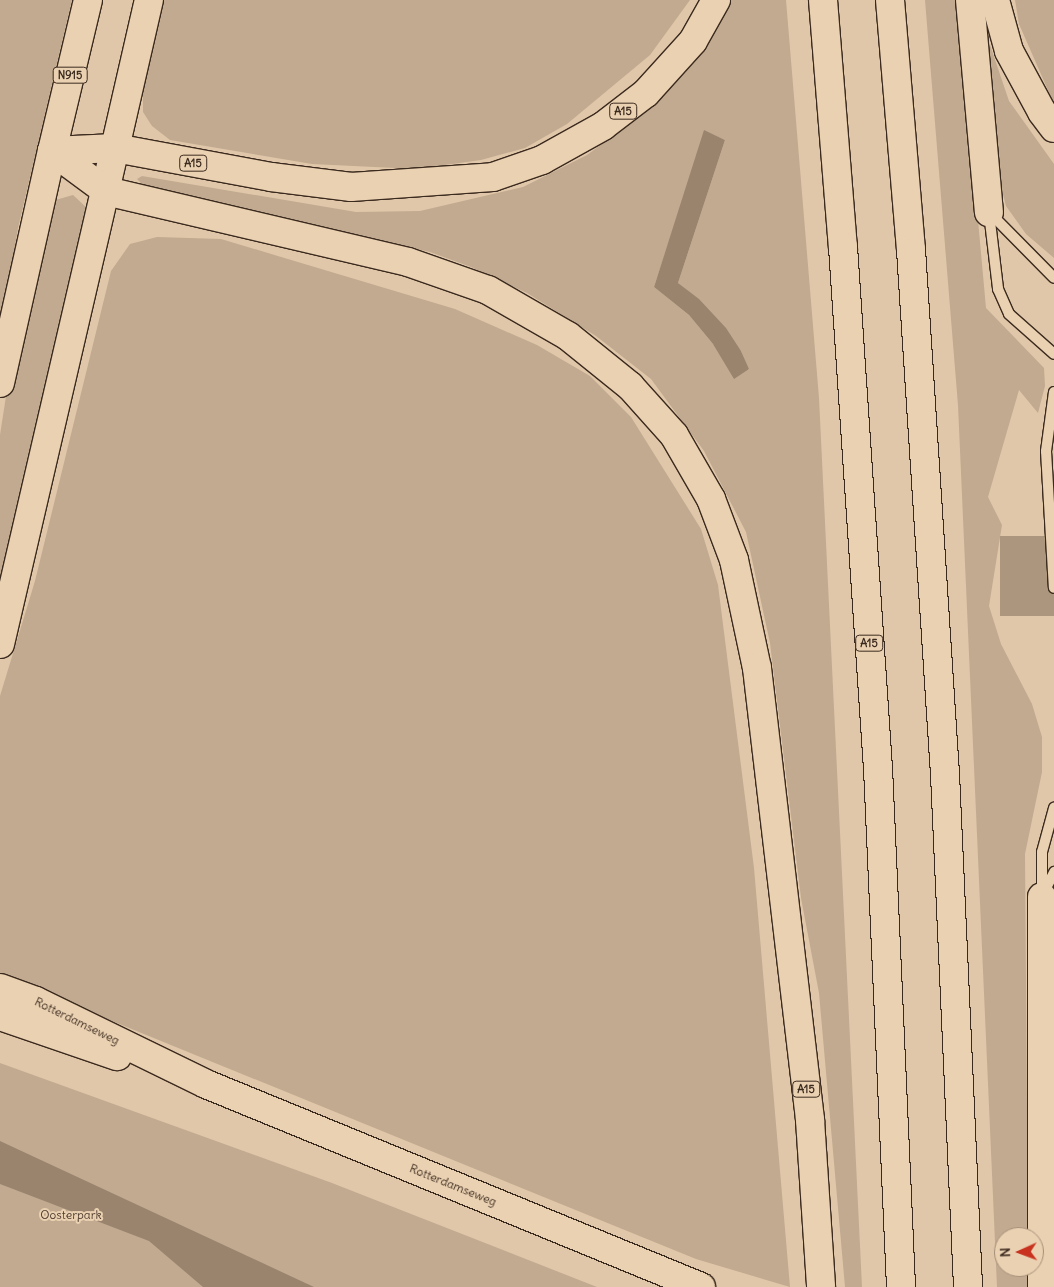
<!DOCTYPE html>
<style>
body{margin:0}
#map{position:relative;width:1054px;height:1287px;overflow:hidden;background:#e0c7a9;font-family:Delius,sans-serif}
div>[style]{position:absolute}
.green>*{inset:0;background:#c1aa90}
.water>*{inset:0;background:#9a846e}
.building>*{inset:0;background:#ac977e;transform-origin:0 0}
.roads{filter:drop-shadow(1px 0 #3b2a1e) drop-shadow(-1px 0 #3b2a1e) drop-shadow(0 1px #3b2a1e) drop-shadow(0 -1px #3b2a1e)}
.service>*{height:10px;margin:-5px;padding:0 5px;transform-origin:5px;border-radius:5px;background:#ead1b2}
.secondary>*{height:28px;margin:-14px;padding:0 14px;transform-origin:14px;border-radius:14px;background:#ead1b2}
.primary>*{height:28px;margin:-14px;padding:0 14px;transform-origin:14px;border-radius:14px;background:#ead1b2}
.motorway>*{height:28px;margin:-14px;padding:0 14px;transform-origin:14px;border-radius:14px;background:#ead1b2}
span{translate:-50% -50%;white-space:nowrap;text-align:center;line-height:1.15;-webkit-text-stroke:4px #ead1b2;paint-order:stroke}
.shield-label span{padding:1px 4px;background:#ead1b2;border:1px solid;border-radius:4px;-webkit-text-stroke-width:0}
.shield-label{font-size:11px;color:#3b2a1e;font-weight:700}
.street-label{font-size:12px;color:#3b2a1e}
.park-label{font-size:12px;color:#4f3d2f}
.north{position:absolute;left:994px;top:1227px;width:50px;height:50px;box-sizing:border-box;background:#ead1b2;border:1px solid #a48e77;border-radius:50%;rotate:268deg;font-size:14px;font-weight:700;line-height:20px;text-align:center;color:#3b2a1e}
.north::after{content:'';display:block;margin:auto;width:18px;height:22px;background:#c8321e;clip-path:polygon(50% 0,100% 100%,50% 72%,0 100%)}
</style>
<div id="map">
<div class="green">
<div style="clip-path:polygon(0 0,72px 0,18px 228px,0 339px)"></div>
<div style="clip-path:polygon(161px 0,690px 0,650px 55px,567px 124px,525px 148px,481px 160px,416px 169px,312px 164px,170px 140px,152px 126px,143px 112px,143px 89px)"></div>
<div style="clip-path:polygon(evenodd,728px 0,786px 0,819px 398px,862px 1287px,845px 1287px,819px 993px,801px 898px,770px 643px,746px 532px,704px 451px,651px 379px,596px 336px,527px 293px,471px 267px,430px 252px,143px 185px,137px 179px,142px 176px,356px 212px,420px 211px,523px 187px,587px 155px,648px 110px,687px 70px,728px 0,705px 131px,725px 140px,678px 283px,741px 351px,749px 370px,713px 344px,689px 315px,654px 287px,705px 131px)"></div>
<div style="clip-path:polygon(925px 0,958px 0,986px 308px,1044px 368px,1045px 386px,1038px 413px,1019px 390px,988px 497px,1002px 525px,989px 606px,1001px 644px,1032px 704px,1042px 737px,1042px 772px,1025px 854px,1028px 1237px,1004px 1237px,1004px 1267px,1028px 1267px,1028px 1287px,997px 1287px,958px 405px)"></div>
<div style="clip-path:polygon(1015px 0,1054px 0,1054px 104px,1019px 24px)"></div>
<div style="clip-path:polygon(987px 36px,1009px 101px,1054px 164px,1054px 258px,1026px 234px,1006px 206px,998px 175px)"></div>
<div style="clip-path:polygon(73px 195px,88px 209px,0 603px,0 435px,9px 377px,52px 201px)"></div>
<div style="clip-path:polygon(157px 237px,221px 239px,455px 309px,537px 345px,590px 376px,631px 417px,701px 529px,718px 585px,754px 868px,790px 1287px,696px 1259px,36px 990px,0 979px,0 696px,35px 581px,111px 271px,130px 244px)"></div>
<div style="clip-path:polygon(0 1063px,332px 1183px,597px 1287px,0 1287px)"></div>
</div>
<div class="water">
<div style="clip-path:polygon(704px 130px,725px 140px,678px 283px,699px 299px,726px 328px,741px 351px,749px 369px,734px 379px,713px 344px,689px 315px,654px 287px)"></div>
<div style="clip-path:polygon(0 1141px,314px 1287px,203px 1287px,149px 1241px,0 1184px)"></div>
</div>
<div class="building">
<div style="left:1054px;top:536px;width:80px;height:54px;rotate:90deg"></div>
</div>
<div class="roads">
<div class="service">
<div style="left:989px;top:213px;width:77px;rotate:83.2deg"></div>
<div style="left:998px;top:289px;width:27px;rotate:66deg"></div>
<div style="left:1009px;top:314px;width:60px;rotate:41.6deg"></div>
<div style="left:990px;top:213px;width:91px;rotate:45.4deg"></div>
<div style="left:1054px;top:392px;width:60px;rotate:97.7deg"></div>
<div style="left:1046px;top:451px;width:137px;rotate:86.7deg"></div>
<div style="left:1043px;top:894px;width:25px;rotate:-63deg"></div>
<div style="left:1042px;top:896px;width:44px;rotate:-90deg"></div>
<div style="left:1042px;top:852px;width:46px;rotate:-74.7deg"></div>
</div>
<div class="secondary">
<div style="left:0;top:383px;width:238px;rotate:-77.4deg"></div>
<div style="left:0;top:644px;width:509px;rotate:-76.95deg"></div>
<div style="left:0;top:988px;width:38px;rotate:20deg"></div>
<div style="left:36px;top:1001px;width:189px;rotate:26deg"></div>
<div style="left:206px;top:1084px;width:535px;rotate:22.3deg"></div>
<div style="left:0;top:1016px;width:124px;rotate:18.9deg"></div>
</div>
<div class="primary">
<div style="left:115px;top:148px;width:152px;rotate:-77.1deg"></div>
<div style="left:52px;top:151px;width:155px;rotate:-76.6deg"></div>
</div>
<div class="motorway">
<div style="left:823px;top:0;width:248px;rotate:85.4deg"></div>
<div style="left:843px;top:247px;width:522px;rotate:86.16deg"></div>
<div style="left:878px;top:768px;width:520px;rotate:87.46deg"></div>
<div style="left:890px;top:0;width:251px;rotate:85.2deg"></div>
<div style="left:911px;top:250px;width:525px;rotate:86.29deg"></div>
<div style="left:945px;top:774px;width:514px;rotate:87.43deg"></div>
<div style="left:970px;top:0;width:213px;rotate:84.9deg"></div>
<div style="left:995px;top:0;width:53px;rotate:74.6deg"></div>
<div style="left:1009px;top:51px;width:69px;rotate:61.6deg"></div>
<div style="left:1042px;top:112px;width:20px;rotate:53deg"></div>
<div style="left:52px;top:151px;width:67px;rotate:36.5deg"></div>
<div style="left:106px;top:191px;width:310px;rotate:13.2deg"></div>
<div style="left:408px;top:262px;width:85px;rotate:19.3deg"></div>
<div style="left:488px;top:290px;width:92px;rotate:29.9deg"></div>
<div style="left:568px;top:336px;width:80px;rotate:38.9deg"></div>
<div style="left:630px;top:386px;width:66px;rotate:48.1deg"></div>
<div style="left:674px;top:435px;width:74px;rotate:60deg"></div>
<div style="left:711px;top:499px;width:65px;rotate:69.3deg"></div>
<div style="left:734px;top:560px;width:110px;rotate:78deg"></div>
<div style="left:757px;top:668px;width:455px;rotate:83.3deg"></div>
<div style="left:810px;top:1120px;width:167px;rotate:86.2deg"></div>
<div style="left:52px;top:151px;width:63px;rotate:-2.7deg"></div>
<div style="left:115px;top:148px;width:159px;rotate:10.5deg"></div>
<div style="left:271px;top:177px;width:81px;rotate:7.1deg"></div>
<div style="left:351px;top:187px;width:142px;rotate:-4deg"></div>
<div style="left:493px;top:177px;width:52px;rotate:-19.1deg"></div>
<div style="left:542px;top:160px;width:70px;rotate:-29.1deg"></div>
<div style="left:603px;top:126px;width:54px;rotate:-37.5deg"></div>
<div style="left:646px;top:93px;width:70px;rotate:-47.9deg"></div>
<div style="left:693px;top:41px;width:47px;rotate:-60.7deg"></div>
<div style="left:1042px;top:897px;width:390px;rotate:90deg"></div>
</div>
</div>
<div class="shield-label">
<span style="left:70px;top:75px">N915</span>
<span style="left:623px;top:111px">A15</span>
<span style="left:193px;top:163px">A15</span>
<span style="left:869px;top:643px">A15</span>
<span style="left:806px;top:1089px">A15</span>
</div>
<div class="street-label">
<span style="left:77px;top:1021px;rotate:26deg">Rotterdamseweg</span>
<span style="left:453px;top:1185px;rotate:22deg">Rotterdamseweg</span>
</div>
<div class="park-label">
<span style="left:71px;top:1215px">Oosterpark</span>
</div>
<div class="north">N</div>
</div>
